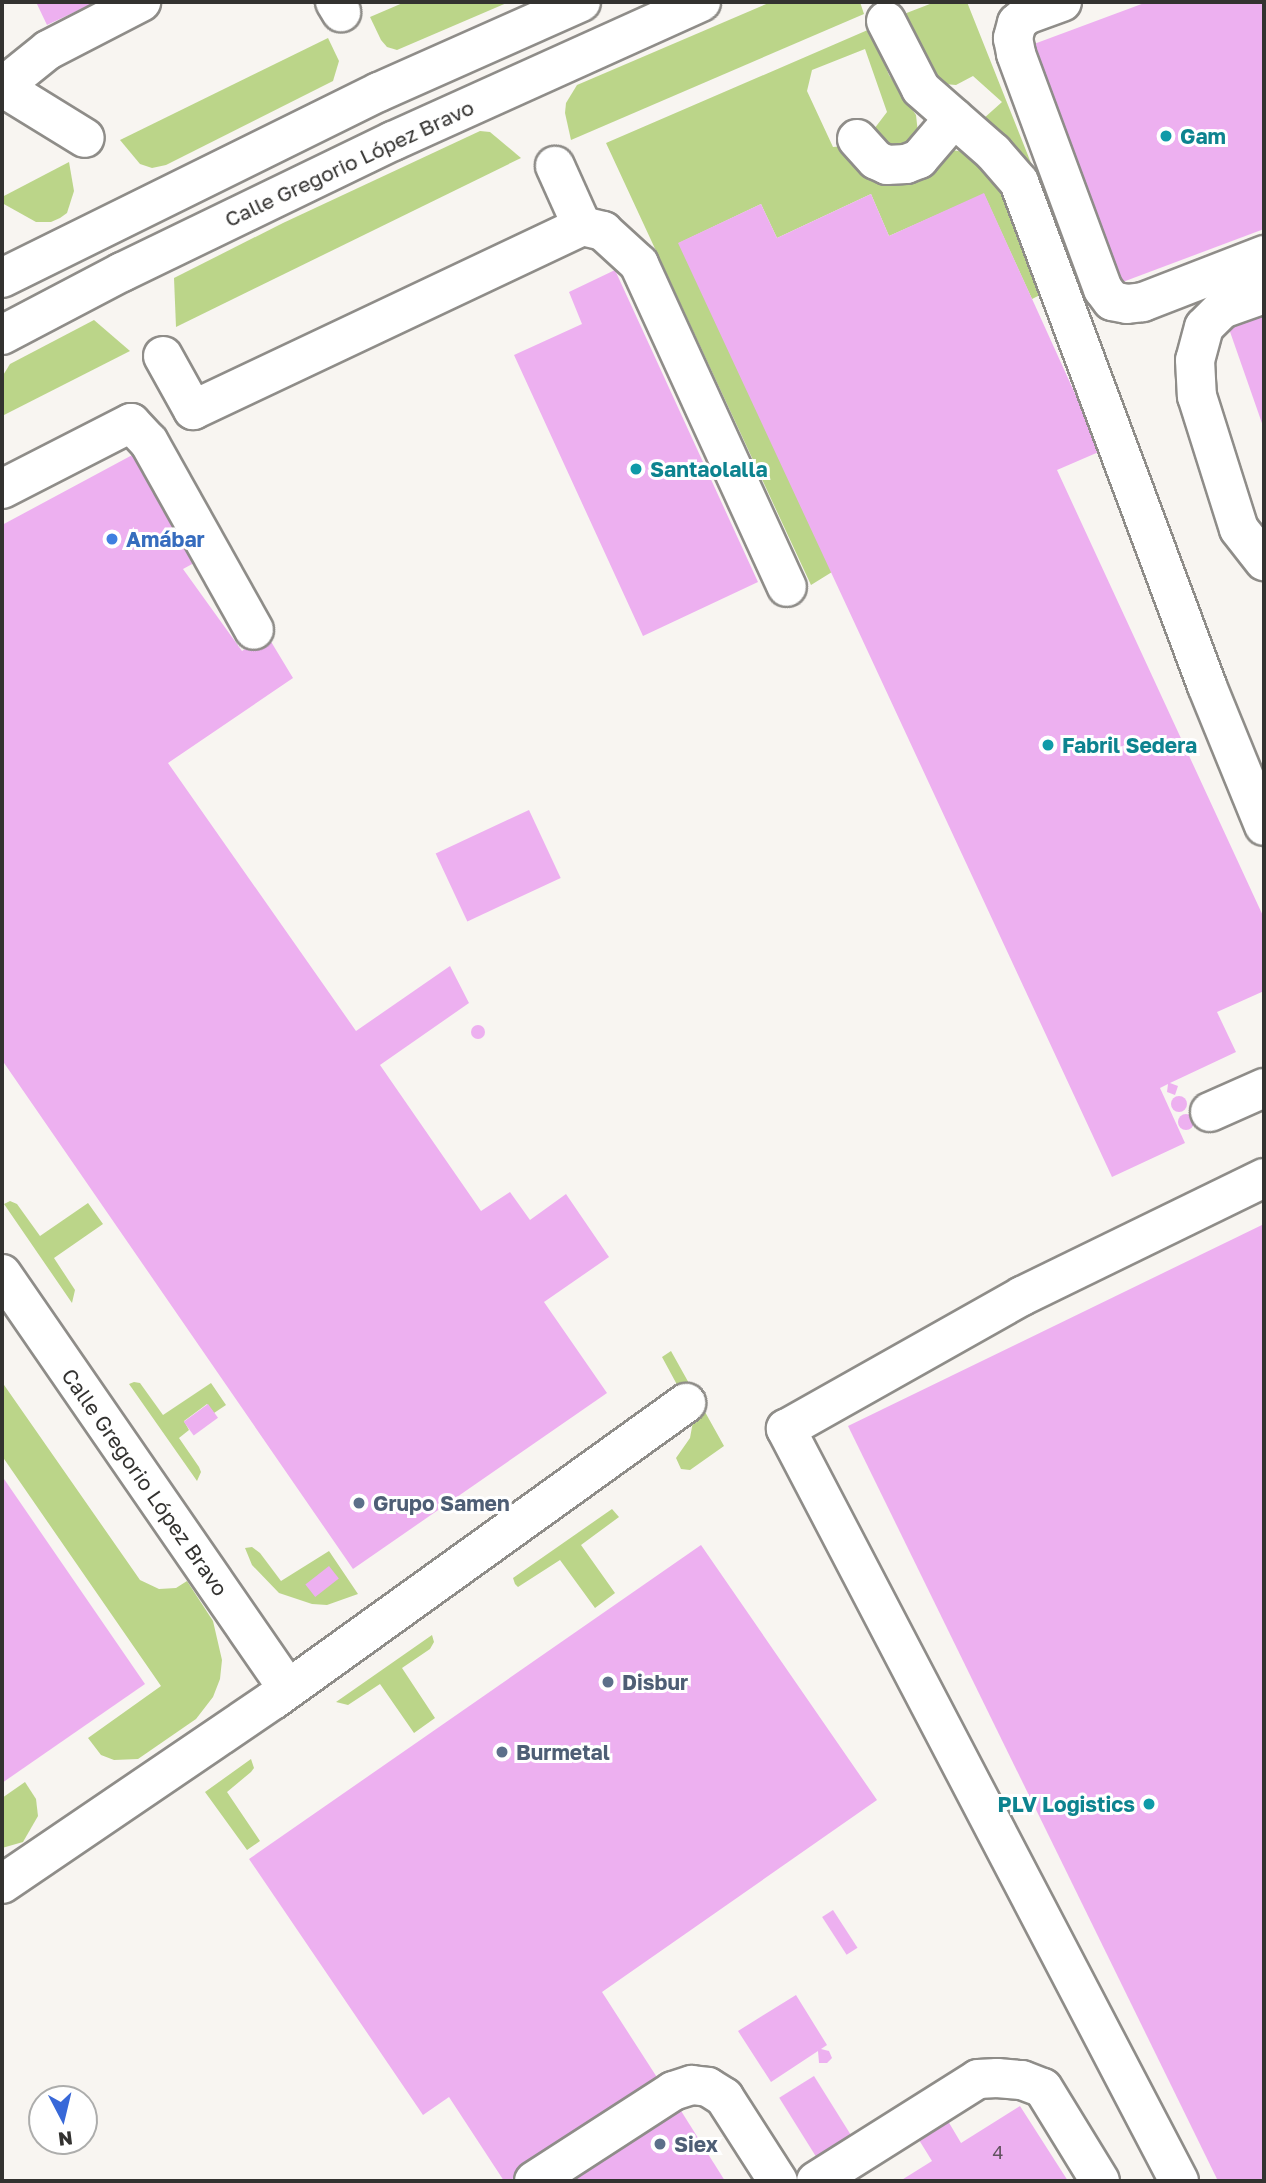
<!DOCTYPE html>
<meta charset="utf-8">
<style>
body{margin:0}
#map{position:relative;width:1266px;height:2183px;overflow:hidden;background:#f8f5f1;font-family:"Golos Text",sans-serif}
div>[style]{position:absolute}
.green>*{inset:0;background:#bbd589}
.building>*{inset:0;background:#edb0f0;transform-origin:0 0}
.round{border-radius:50%}
.roads{filter:drop-shadow(2px 0 #8f8d89) drop-shadow(-2px 0 #8f8d89) drop-shadow(0 2px #8f8d89) drop-shadow(0 -2px #8f8d89)}
.minor>*{height:38px;margin:-19px;padding:0 19px;transform-origin:19px;border-radius:19px;background:#fff}
.major>*{height:38px;margin:-19px;padding:0 19px;transform-origin:19px;border-radius:19px;background:#fff}
.dots>*{width:19px;height:19px;translate:-50% -50%;box-sizing:border-box;border:4px solid #fff;border-radius:50%}
span{translate:-50% -50%;white-space:nowrap;text-align:center;line-height:1.15;-webkit-text-stroke:6px #fff;paint-order:stroke}
.number-label{font-size:18px;color:#625260}
.number-label span{-webkit-text-stroke-width:0}
.culture-label{font-size:21px;color:#0d838f;font-weight:700}
.left{translate:0 -50%;text-align:left}
.right{translate:-100% -50%;text-align:right}
.street-label{font-size:21px;color:#333230}
.shop-label{font-size:21px;color:#366cbe;font-weight:700}
.service-label{font-size:21px;color:#4e5e75;font-weight:700}
.frame{position:absolute;inset:0;border:4px solid #333230;pointer-events:none}
.north{position:absolute;left:28px;top:2085px;width:70px;height:70px;box-sizing:border-box;background:#fff;border:2px solid #adadac;border-radius:50%;rotate:173deg;font-size:19px;font-weight:700;line-height:28px;text-align:center;color:#333230}
.north::after{content:'';display:block;margin:auto;width:24px;height:32px;background:#3868d8;clip-path:polygon(50% 0,100% 100%,50% 72%,0 100%)}
</style>
<div id="map">
<div class="green">
<div style="clip-path:polygon(405px 2px,509px 2px,397px 50px,387px 47px,381px 40px,370px 17px)"></div>
<div style="clip-path:polygon(771px 2px,860px 2px,864px 14px,571px 140px,565px 113px,566px 103px,577px 85px)"></div>
<div style="clip-path:polygon(935px 2px,967px 2px,1031px 163px,983px 119px,1002px 102px,973px 76px,956px 85px,944px 84px,938px 80px,904px 14px)"></div>
<div style="clip-path:polygon(870px 29px,889px 75px,916px 115px,918px 133px,911px 146px,900px 151px,885px 148px,874px 138px,871px 133px,887px 112px,865px 49px,812px 70px,807px 91px,833px 147px,845px 146px,854px 160px,872px 173px,900px 179px,928px 168px,942px 154px,952px 150px,964px 152px,998px 182px,1038px 288px,1038px 296px,1032px 299px,984px 194px,889px 236px,871px 194px,777px 238px,761px 204px,679px 243px,832px 572px,811px 585px,606px 143px)"></div>
<div style="clip-path:polygon(328px 38px,339px 61px,333px 81px,166px 165px,152px 168px,140px 164px,120px 140px)"></div>
<div style="clip-path:polygon(480px 131px,490px 132px,521px 158px,176px 327px,174px 278px,283px 223px)"></div>
<div style="clip-path:polygon(69px 162px,74px 191px,67px 213px,60px 218px,51px 222px,36px 222px,2px 203px,2px 197px)"></div>
<div style="clip-path:polygon(94px 320px,130px 351px,4px 415px,2px 377px,10px 364px)"></div>
<div style="clip-path:polygon(10px 1201px,17px 1204px,40px 1236px,88px 1203px,103px 1224px,54px 1258px,75px 1290px,72px 1303px,4px 1204px)"></div>
<div style="clip-path:polygon(671px 1351px,724px 1446px,690px 1470px,681px 1469px,676px 1458px,690px 1438px,694px 1416px,662px 1357px)"></div>
<div style="clip-path:polygon(2px 1382px,140px 1580px,159px 1589px,176px 1588px,187px 1581px,213px 1621px,222px 1660px,220px 1679px,213px 1697px,196px 1719px,138px 1759px,114px 1760px,101px 1755px,88px 1738px,161px 1686px,2px 1456px)"></div>
<div style="clip-path:polygon(134px 1382px,140px 1383px,163px 1415px,211px 1383px,226px 1405px,214px 1413px,207px 1404px,184px 1421px,189px 1430px,179px 1438px,199px 1467px,201px 1472px,197px 1481px,129px 1384px)"></div>
<div style="clip-path:polygon(612px 1509px,619px 1517px,581px 1545px,615px 1593px,595px 1608px,560px 1560px,518px 1587px,515px 1584px,513px 1578px)"></div>
<div style="clip-path:polygon(252px 1547px,260px 1553px,281px 1581px,329px 1551px,358px 1594px,327px 1605px,312px 1604px,279px 1593px,252px 1565px,245px 1548px)"></div>
<div style="clip-path:polygon(432px 1635px,434px 1642px,430px 1649px,402px 1668px,435px 1718px,414px 1733px,380px 1684px,348px 1705px,336px 1702px)"></div>
<div style="clip-path:polygon(251px 1759px,254px 1768px,251px 1772px,227px 1792px,260px 1841px,247px 1850px,205px 1792px)"></div>
<div style="clip-path:polygon(25px 1782px,36px 1799px,38px 1816px,23px 1842px,2px 1848px,2px 1798px)"></div>
</div>
<div class="building">
<div style="clip-path:polygon(36px 2px,96px 2px,47px 25px)"></div>
<div style="clip-path:polygon(1147px 2px,1264px 2px,1264px 229px,1120px 283px,1034px 44px)"></div>
<div style="clip-path:polygon(984px 193px,1101px 451px,1057px 470px,1264px 918px,1264px 991px,1217px 1012px,1236px 1052px,1170px 1083px,1178px 1086px,1175px 1095px,1167px 1092px,1168px 1084px,1160px 1088px,1185px 1143px,1112px 1177px,678px 243px,761px 204px,777px 238px,871px 194px,889px 236px)"></div>
<div style="clip-path:polygon(615px 270px,758px 582px,643px 636px,514px 355px,582px 324px,569px 292px)"></div>
<div style="clip-path:polygon(1264px 313px,1264px 429px,1228px 326px)"></div>
<div style="clip-path:polygon(136px 453px,194px 563px,183px 569px,242px 651px,267px 635px,293px 678px,168px 763px,356px 1031px,450px 966px,469px 1003px,380px 1065px,481px 1211px,510px 1192px,530px 1220px,566px 1194px,609px 1257px,544px 1302px,607px 1393px,353px 1569px,2px 1060px,2px 525px)"></div>
<div style="left:529px;top:810px;width:75px;height:103px;rotate:65deg"></div>
<div class="round" style="left:471px;top:1025px;width:14px;height:14px"></div>
<div class="round" style="left:1171px;top:1096px;width:16px;height:16px"></div>
<div class="round" style="left:1178px;top:1114px;width:16px;height:16px"></div>
<div style="clip-path:polygon(1264px 1224px,1264px 2181px,1218px 2181px,848px 1426px)"></div>
<div style="left:208px;top:1404px;width:17px;height:30px;rotate:54deg"></div>
<div style="clip-path:polygon(2px 1476px,145px 1684px,2px 1783px)"></div>
<div style="clip-path:polygon(701px 1545px,877px 1800px,602px 1992px,660px 2082px,509px 2181px,504px 2181px,449px 2097px,423px 2115px,249px 1859px)"></div>
<div style="left:329px;top:1566px;width:16px;height:30px;rotate:52deg"></div>
<div style="left:833px;top:1910px;width:45px;height:13px;rotate:57deg"></div>
<div style="clip-path:polygon(796px 1995px,827px 2045px,821px 2049px,829px 2051px,832px 2058px,827px 2063px,819px 2063px,818px 2051px,771px 2082px,738px 2031px)"></div>
<div style="left:814px;top:2076px;width:77px;height:41px;rotate:58deg"></div>
<div style="clip-path:polygon(678px 2106px,725px 2181px,559px 2181px)"></div>
<div style="clip-path:polygon(1020px 2106px,1068px 2181px,900px 2181px,932px 2161px,919px 2140px,948px 2121px,961px 2143px)"></div>
</div>
<div class="roads">
<div class="minor">
<div style="left:335px;top:2px;width:12px;rotate:59deg"></div>
<div style="left:1062px;top:2px;width:38px;rotate:160deg"></div>
<div style="left:1026px;top:15px;width:12px;rotate:138deg"></div>
<div style="left:1017px;top:23px;width:16px;rotate:105deg"></div>
<div style="left:1013px;top:38px;width:16px;rotate:79deg"></div>
<div style="left:1016px;top:54px;width:251px;rotate:69.7deg"></div>
<div style="left:1103px;top:289px;width:15px;rotate:53deg"></div>
<div style="left:1112px;top:301px;width:15px;rotate:11deg"></div>
<div style="left:1127px;top:304px;width:16px;rotate:-7deg"></div>
<div style="left:1143px;top:302px;width:130px;rotate:-21.2deg"></div>
<div style="left:886px;top:21px;width:76px;rotate:62.8deg"></div>
<div style="left:921px;top:89px;width:96px;rotate:41.2deg"></div>
<div style="left:993px;top:152px;width:40px;rotate:49deg"></div>
<div style="left:1019px;top:182px;width:538px;rotate:69.54deg"></div>
<div style="left:1207px;top:686px;width:151px;rotate:67.8deg"></div>
<div style="left:2px;top:87px;width:59px;rotate:-38.8deg"></div>
<div style="left:48px;top:50px;width:105px;rotate:-27.3deg"></div>
<div style="left:2px;top:87px;width:97px;rotate:31.6deg"></div>
<div style="left:857px;top:139px;width:28px;rotate:48deg"></div>
<div style="left:876px;top:160px;width:12px;rotate:24deg"></div>
<div style="left:887px;top:165px;width:19px;rotate:-3deg"></div>
<div style="left:906px;top:164px;width:14px;rotate:-21deg"></div>
<div style="left:919px;top:159px;width:54px;rotate:-49.5deg"></div>
<div style="left:582px;top:226px;width:22px;rotate:13deg"></div>
<div style="left:603px;top:231px;width:49px;rotate:42.5deg"></div>
<div style="left:639px;top:264px;width:355px;rotate:65.4deg"></div>
<div style="left:1264px;top:294px;width:45px;rotate:160.3deg"></div>
<div style="left:1222px;top:309px;width:25px;rotate:135deg"></div>
<div style="left:1204px;top:327px;width:34px;rotate:105deg"></div>
<div style="left:1195px;top:360px;width:36px;rotate:87deg"></div>
<div style="left:1197px;top:396px;width:139px;rotate:72.5deg"></div>
<div style="left:1239px;top:529px;width:41px;rotate:52deg"></div>
<div style="left:163px;top:356px;width:62px;rotate:60.9deg"></div>
<div style="left:193px;top:410px;width:430px;rotate:-25.3deg"></div>
<div style="left:582px;top:226px;width:66px;rotate:-114.2deg"></div>
<div style="left:2px;top:489px;width:145px;rotate:-27.1deg"></div>
<div style="left:131px;top:423px;width:26px;rotate:47deg"></div>
<div style="left:149px;top:442px;width:215px;rotate:60.8deg"></div>
<div style="left:1210px;top:1112px;width:59px;rotate:-24deg"></div>
<div style="left:2px;top:1274px;width:504px;rotate:55.43deg"></div>
<div style="left:2px;top:1884px;width:328px;rotate:-34.2deg"></div>
<div style="left:273px;top:1700px;width:509px;rotate:-35.72deg"></div>
<div style="left:534px;top:2181px;width:166px;rotate:-32.9deg"></div>
<div style="left:673px;top:2091px;width:20px;rotate:-18deg"></div>
<div style="left:692px;top:2085px;width:16px;rotate:7deg"></div>
<div style="left:708px;top:2087px;width:19px;rotate:32deg"></div>
<div style="left:724px;top:2097px;width:100px;rotate:57.3deg"></div>
<div style="left:816px;top:2181px;width:191px;rotate:-32.2deg"></div>
<div style="left:978px;top:2079px;width:19px;rotate:-3deg"></div>
<div style="left:997px;top:2078px;width:25px;rotate:5deg"></div>
<div style="left:1022px;top:2080px;width:22px;rotate:21deg"></div>
<div style="left:1043px;top:2088px;width:109px;rotate:58.5deg"></div>
<div style="left:1179px;top:2181px;width:849px;rotate:-117.59deg"></div>
<div style="left:786px;top:1429px;width:271px;rotate:-29.4deg"></div>
<div style="left:1022px;top:1296px;width:269px;rotate:-26deg"></div>
</div>
<div class="major">
<div style="left:2px;top:278px;width:420px;rotate:-26.3deg"></div>
<div style="left:379px;top:92px;width:221px;rotate:-24deg"></div>
<div style="left:2px;top:335px;width:136px;rotate:-27.7deg"></div>
<div style="left:122px;top:272px;width:301px;rotate:-25.8deg"></div>
<div style="left:393px;top:141px;width:338px;rotate:-24.3deg"></div>
</div>
</div>
<div class="dots">
<div style="left:1166px;top:136px;background:#0f9aa8"></div>
<div style="left:636px;top:469px;background:#0f9aa8"></div>
<div style="left:112px;top:539px;background:#3f7fe0"></div>
<div style="left:1048px;top:745px;background:#0f9aa8"></div>
<div style="left:359px;top:1503px;background:#5c6f8a"></div>
<div style="left:608px;top:1682px;background:#5c6f8a"></div>
<div style="left:502px;top:1752px;background:#5c6f8a"></div>
<div style="left:1149px;top:1804px;background:#0f9aa8"></div>
<div style="left:660px;top:2144px;background:#5c6f8a"></div>
</div>
<div class="number-label">
<span style="left:998px;top:2152px">4</span>
</div>
<div class="culture-label">
<span class="left" style="left:1180px;top:136px">Gam</span>
<span class="left" style="left:650px;top:469px">Santaolalla</span>
<span class="left" style="left:1062px;top:745px">Fabril Sedera</span>
<span class="right" style="left:1135px;top:1804px">PLV Logistics</span>
</div>
<div class="street-label">
<span style="left:349px;top:163px;rotate:-25deg">Calle Gregorio López Bravo</span>
<span style="left:145px;top:1482px;rotate:55deg">Calle Gregorio López Bravo</span>
</div>
<div class="shop-label">
<span class="left" style="left:126px;top:539px">Amábar</span>
</div>
<div class="service-label">
<span class="left" style="left:373px;top:1503px">Grupo Samen</span>
<span class="left" style="left:622px;top:1682px">Disbur</span>
<span class="left" style="left:516px;top:1752px">Burmetal</span>
<span class="left" style="left:674px;top:2144px">Siex</span>
</div>
<div class="frame"></div>
<div class="north">N</div>
</div>
